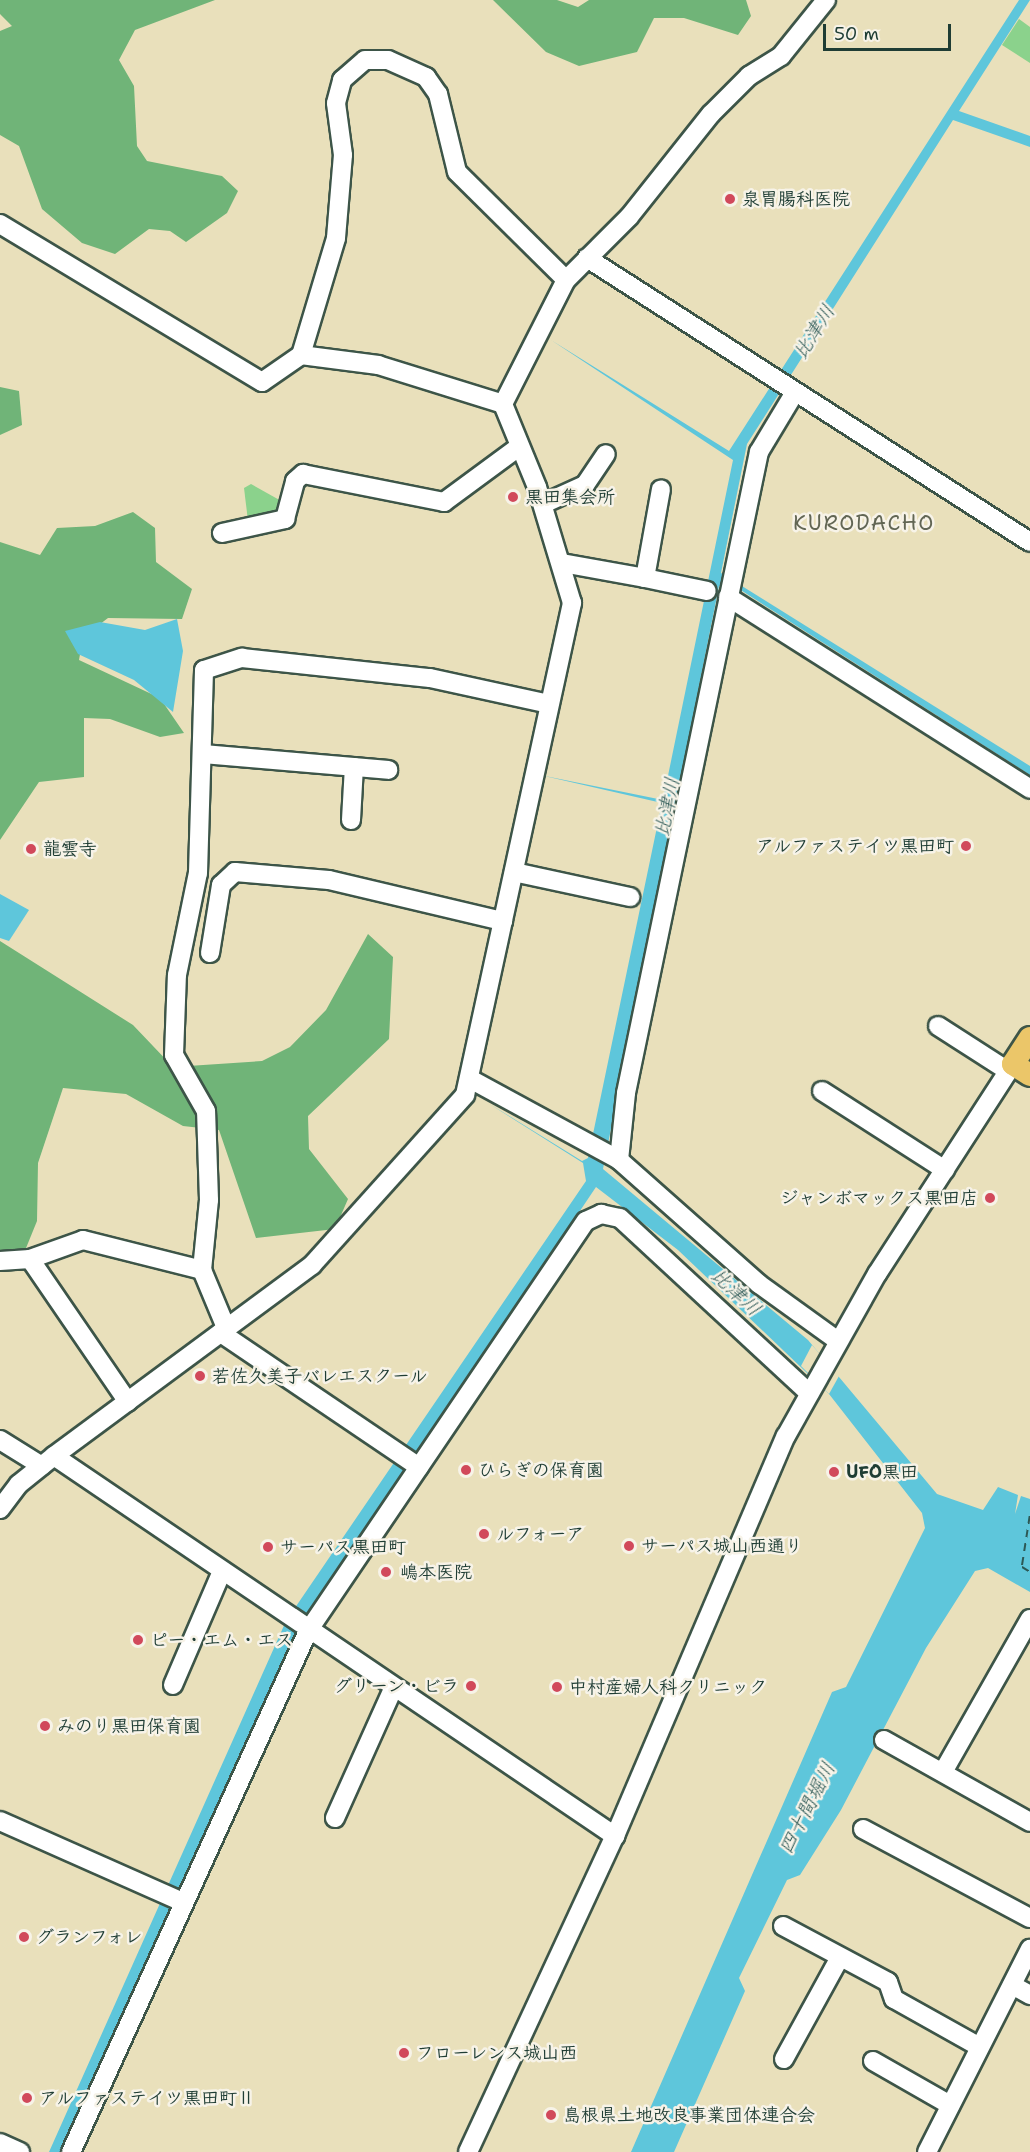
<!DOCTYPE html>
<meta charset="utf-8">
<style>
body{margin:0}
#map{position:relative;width:1030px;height:2152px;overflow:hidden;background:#e9e0bb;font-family:"Shantell Sans","Klee One",sans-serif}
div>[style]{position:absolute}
.green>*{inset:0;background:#8bd28c}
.forest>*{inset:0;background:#70b478}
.water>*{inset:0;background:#5ec6db}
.pier>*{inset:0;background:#e9e0bb}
.ferry>*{height:1.5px;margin-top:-0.75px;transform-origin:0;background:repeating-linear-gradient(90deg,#2c5855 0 8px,transparent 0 14px)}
.roads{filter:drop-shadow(2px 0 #3d5548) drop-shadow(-2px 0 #3d5548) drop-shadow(0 2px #3d5548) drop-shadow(0 -2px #3d5548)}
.minor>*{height:18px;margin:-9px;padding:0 9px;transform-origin:9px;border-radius:9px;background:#fff}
.major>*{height:22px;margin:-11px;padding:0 11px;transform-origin:11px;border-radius:11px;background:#ebc669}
.dots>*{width:16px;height:16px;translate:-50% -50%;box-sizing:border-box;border:3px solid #f7f3e8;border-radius:50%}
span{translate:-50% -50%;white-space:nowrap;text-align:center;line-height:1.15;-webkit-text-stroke:5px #f7f3e8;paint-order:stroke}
.poi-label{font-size:18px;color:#1f3d34;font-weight:700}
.left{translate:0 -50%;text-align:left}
.right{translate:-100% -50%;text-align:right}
.water-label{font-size:20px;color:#2c5855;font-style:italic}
.quarter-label{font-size:21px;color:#626654;letter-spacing:1.5px}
.scale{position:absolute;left:823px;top:24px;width:128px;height:27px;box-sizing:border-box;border:3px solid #1f3d34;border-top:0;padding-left:8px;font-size:18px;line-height:21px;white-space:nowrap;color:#1f3d34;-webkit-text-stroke:4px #f7f3e8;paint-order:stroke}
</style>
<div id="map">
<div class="green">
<div style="clip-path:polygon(1019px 19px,1030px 27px,1030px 63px,1002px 45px)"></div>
<div style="clip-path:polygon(251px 484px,283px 502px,274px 517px,248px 521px,244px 488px)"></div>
</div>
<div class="forest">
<div style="clip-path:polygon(0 0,215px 0,135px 30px,119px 60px,134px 86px,137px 146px,147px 161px,222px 176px,238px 191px,227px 213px,186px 242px,170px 231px,149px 229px,115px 254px,82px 243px,42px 209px,19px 146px,0 135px,0 31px,12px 26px,0 14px)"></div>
<div style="clip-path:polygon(493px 0,557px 0,578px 7px,589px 0,746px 0,751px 16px,738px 35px,684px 18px,654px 18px,637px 52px,579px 66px,546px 52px)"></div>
<div style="clip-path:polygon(0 387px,19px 391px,22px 425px,0 435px)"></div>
<div style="clip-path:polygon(133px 512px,155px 528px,156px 562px,192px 589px,182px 619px,108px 618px,83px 637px,79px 660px,160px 698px,184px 733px,160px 737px,110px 719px,84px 718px,84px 777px,39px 782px,0 840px,0 542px,40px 555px,57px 528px,95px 526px)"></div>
<div style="clip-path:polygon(368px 934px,393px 957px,389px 1039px,308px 1116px,309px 1149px,348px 1199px,335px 1229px,256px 1238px,219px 1130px,183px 1126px,126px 1094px,63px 1088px,38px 1163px,37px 1221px,24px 1253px,0 1251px,0 941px,133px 1025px,173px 1067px,262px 1061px,290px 1047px,326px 1010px)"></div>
</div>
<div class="water">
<div style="clip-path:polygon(1019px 0,1030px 0,959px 111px,1030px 136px,1030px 147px,953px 120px,747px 444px,721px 573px,1030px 766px,1030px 775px,736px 587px,719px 586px,603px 1169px,808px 1340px,937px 1494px,983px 1510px,998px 1487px,1018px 1495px,1015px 1514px,1021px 1496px,1030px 1499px,1030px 1592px,988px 1568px,975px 1571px,926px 1648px,841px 1810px,800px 1875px,787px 1880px,739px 1978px,745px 1991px,674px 2152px,631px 2152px,832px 1692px,846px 1687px,925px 1528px,922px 1513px,829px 1394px,678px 1250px,596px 1187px,295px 1635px,62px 2152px,49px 2152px,286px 1621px,586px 1181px,583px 1163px,488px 1103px,582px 1161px,588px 1158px,662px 803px,540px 775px,663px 800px,733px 460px,551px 340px,729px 451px)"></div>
<div style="clip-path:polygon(177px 619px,183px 651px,173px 712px,134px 680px,78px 654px,65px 631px,100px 622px,145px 630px)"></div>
<div style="clip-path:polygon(0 894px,29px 910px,9px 941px,0 938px)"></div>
</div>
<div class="pier">
<div style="clip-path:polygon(812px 1345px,839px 1376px,829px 1394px,801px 1366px)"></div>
</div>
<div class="ferry">
<div style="left:1030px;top:1516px;width:52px;rotate:98.9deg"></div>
<div style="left:1022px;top:1567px;width:9px;rotate:32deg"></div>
</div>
<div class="roads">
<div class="minor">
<div style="left:0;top:224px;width:306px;rotate:31.1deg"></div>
<div style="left:262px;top:382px;width:47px;rotate:-34.7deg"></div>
<div style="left:301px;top:355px;width:78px;rotate:7.4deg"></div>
<div style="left:378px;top:365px;width:131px;rotate:17.3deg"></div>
<div style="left:587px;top:258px;width:526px;rotate:32.66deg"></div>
<div style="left:301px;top:355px;width:122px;rotate:-73.3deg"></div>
<div style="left:336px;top:238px;width:83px;rotate:-85.2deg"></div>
<div style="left:343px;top:155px;width:52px;rotate:-97.7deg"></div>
<div style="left:336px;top:103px;width:24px;rotate:-75deg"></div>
<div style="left:342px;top:80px;width:30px;rotate:-41deg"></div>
<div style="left:365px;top:60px;width:23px"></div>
<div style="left:388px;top:60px;width:42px;rotate:24.1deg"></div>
<div style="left:426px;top:77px;width:21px;rotate:55deg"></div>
<div style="left:438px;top:94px;width:80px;rotate:76.3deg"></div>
<div style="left:457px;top:172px;width:153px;rotate:44.7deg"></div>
<div style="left:543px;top:504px;width:46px;rotate:-24.3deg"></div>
<div style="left:585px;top:485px;width:37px;rotate:-56deg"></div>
<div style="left:222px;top:533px;width:65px;rotate:-12.5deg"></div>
<div style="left:285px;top:519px;width:39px;rotate:-75deg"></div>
<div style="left:295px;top:481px;width:11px;rotate:-41deg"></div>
<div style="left:303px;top:474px;width:144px;rotate:11.2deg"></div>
<div style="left:444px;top:502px;width:94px;rotate:-36.4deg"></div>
<div style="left:562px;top:563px;width:84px;rotate:10.2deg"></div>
<div style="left:645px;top:578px;width:90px;rotate:-79.8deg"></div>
<div style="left:645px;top:578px;width:63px;rotate:11.8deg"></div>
<div style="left:728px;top:597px;width:358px;rotate:32.4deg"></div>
<div style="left:203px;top:754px;width:186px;rotate:4.9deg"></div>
<div style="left:351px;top:820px;width:53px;rotate:-86.8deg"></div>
<div style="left:514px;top:872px;width:119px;rotate:12.2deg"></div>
<div style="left:210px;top:953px;width:69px;rotate:-80.8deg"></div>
<div style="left:221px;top:885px;width:19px;rotate:-43deg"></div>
<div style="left:235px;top:872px;width:94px;rotate:4.9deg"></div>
<div style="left:329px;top:880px;width:179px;rotate:13.3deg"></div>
<div style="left:938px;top:1026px;width:83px;rotate:32.7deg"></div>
<div style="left:470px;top:1079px;width:170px;rotate:28.5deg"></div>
<div style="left:619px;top:1160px;width:187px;rotate:41.5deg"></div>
<div style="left:759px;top:1284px;width:97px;rotate:35.8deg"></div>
<div style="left:822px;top:1091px;width:146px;rotate:32.7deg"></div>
<div style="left:619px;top:1160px;width:67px;rotate:-84deg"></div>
<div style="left:626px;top:1093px;width:655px;rotate:-78.28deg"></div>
<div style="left:759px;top:452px;width:70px;rotate:-59deg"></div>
<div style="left:30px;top:1259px;width:173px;rotate:55.6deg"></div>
<div style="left:0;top:1261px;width:30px;rotate:-4deg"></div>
<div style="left:30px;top:1259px;width:56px;rotate:-19.7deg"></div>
<div style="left:83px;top:1240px;width:123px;rotate:14.1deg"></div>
<div style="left:202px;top:1270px;width:65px;rotate:67.4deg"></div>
<div style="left:202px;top:1270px;width:70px;rotate:-84.3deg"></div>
<div style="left:209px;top:1200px;width:89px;rotate:-91.9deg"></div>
<div style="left:206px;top:1111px;width:64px;rotate:-119.7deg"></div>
<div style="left:174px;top:1055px;width:80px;rotate:-87.9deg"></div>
<div style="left:177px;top:975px;width:104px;rotate:-78.4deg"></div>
<div style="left:198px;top:873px;width:203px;rotate:-88.3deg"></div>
<div style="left:204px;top:670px;width:40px;rotate:-18deg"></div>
<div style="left:242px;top:658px;width:189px;rotate:6.1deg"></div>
<div style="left:430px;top:678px;width:122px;rotate:12.3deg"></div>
<div style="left:221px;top:1333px;width:239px;rotate:34.1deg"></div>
<div style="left:0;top:1440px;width:49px;rotate:31.8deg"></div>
<div style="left:54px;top:1456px;width:678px;rotate:34.11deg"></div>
<div style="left:0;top:1509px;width:31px;rotate:-53deg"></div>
<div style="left:19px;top:1484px;width:45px;rotate:-38.7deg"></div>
<div style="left:54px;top:1456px;width:321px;rotate:-36.5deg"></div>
<div style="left:312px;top:1265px;width:229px;rotate:-48deg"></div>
<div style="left:465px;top:1095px;width:504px;rotate:-77.73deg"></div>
<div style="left:572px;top:603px;width:121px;rotate:-106.8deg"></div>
<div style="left:537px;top:487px;width:90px;rotate:-112.3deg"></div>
<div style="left:503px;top:404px;width:139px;rotate:-63.1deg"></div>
<div style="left:566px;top:280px;width:89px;rotate:-45deg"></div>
<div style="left:629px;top:217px;width:132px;rotate:-51.5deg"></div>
<div style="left:711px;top:114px;width:54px;rotate:-45deg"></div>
<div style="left:749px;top:76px;width:38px;rotate:-32deg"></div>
<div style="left:781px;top:56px;width:72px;rotate:-51.2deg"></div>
<div style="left:173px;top:1685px;width:124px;rotate:-66.7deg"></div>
<div style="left:884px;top:1740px;width:167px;rotate:29.3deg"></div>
<div style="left:943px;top:1772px;width:176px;rotate:-60.4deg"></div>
<div style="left:335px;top:1818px;width:141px;rotate:-65.8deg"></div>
<div style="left:0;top:1821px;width:200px;rotate:23.9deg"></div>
<div style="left:863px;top:1829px;width:189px;rotate:28.1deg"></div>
<div style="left:783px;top:1926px;width:119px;rotate:28.1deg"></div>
<div style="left:888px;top:1982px;width:18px;rotate:71deg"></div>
<div style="left:894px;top:1999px;width:98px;rotate:29.2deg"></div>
<div style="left:1012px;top:1985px;width:21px;rotate:29deg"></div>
<div style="left:784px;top:2059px;width:116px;rotate:-61.2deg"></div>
<div style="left:873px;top:2061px;width:89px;rotate:29.7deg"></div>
<div style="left:0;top:2143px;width:22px;rotate:24deg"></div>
<div style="left:71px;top:2152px;width:572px;rotate:-65.54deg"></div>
<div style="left:308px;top:1631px;width:495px;rotate:-55.9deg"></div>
<div style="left:586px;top:1221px;width:17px;rotate:-25deg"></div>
<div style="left:601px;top:1214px;width:19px;rotate:12deg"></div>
<div style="left:620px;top:1218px;width:258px;rotate:42.8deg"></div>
<div style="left:468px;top:2152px;width:349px;rotate:-65.1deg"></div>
<div style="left:615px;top:1836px;width:435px;rotate:-66.9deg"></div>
<div style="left:786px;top:1436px;width:186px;rotate:-60.7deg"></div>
<div style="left:877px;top:1274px;width:250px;rotate:-57.1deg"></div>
<div style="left:927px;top:2152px;width:228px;rotate:-63.1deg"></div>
</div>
<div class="major">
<div style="left:1030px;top:1038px;width:31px;rotate:123deg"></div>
<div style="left:1013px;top:1064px;width:20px;rotate:33deg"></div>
</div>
</div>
<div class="dots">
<div style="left:730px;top:199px;background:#d1495b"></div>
<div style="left:513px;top:497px;background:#d1495b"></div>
<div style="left:966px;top:846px;background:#d1495b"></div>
<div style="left:31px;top:849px;background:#d1495b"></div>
<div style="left:990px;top:1198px;background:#d1495b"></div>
<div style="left:200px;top:1376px;background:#d1495b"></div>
<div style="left:466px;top:1470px;background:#d1495b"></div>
<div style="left:834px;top:1472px;background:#d1495b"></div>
<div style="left:484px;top:1534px;background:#d1495b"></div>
<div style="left:629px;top:1546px;background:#d1495b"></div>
<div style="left:268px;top:1547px;background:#d1495b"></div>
<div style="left:386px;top:1572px;background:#d1495b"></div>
<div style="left:138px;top:1640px;background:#d1495b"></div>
<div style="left:471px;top:1686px;background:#d1495b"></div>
<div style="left:557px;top:1687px;background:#d1495b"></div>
<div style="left:45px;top:1726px;background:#d1495b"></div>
<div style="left:24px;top:1937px;background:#d1495b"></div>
<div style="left:404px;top:2053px;background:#d1495b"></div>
<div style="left:27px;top:2098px;background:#d1495b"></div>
<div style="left:551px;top:2115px;background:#d1495b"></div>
</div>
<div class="poi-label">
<span class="left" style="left:742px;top:199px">泉胃腸科医院</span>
<span class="left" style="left:525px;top:497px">黒田集会所</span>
<span class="right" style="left:954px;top:846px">アルファステイツ黒田町</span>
<span class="left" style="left:43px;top:849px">龍雲寺</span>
<span class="right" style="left:978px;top:1198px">ジャンボマックス黒田店</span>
<span class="left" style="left:212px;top:1376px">若佐久美子バレエスクール</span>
<span class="left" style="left:478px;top:1470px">ひらぎの保育園</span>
<span class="left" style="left:846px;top:1472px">UFO黒田</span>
<span class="left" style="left:496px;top:1534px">ルフォーア</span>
<span class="left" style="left:641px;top:1546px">サーパス城山西通り</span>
<span class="left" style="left:280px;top:1547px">サーパス黒田町</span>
<span class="left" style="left:400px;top:1572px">嶋本医院</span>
<span class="left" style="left:150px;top:1640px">ピー・エム・エス</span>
<span class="right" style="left:459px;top:1686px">グリーン・ビラ</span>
<span class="left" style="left:569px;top:1687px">中村産婦人科クリニック</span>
<span class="left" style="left:57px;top:1726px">みのり黒田保育園</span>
<span class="left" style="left:36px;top:1937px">グランフォレ</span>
<span class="left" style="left:416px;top:2053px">フローレンス城山西</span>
<span class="left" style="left:39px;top:2098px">アルファステイツ黒田町Ⅱ</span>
<span class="left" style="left:563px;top:2115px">島根県土地改良事業団体連合会</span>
</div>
<div class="water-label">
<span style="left:814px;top:332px;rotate:-58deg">比津川</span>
<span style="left:667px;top:807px;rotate:-79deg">比津川</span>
<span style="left:736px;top:1292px;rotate:43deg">比津川</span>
<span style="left:807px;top:1808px;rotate:-63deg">四十間堀川</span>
</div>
<div class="quarter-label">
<span style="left:864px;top:523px">KURODACHO</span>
</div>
<div class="scale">50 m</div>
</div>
